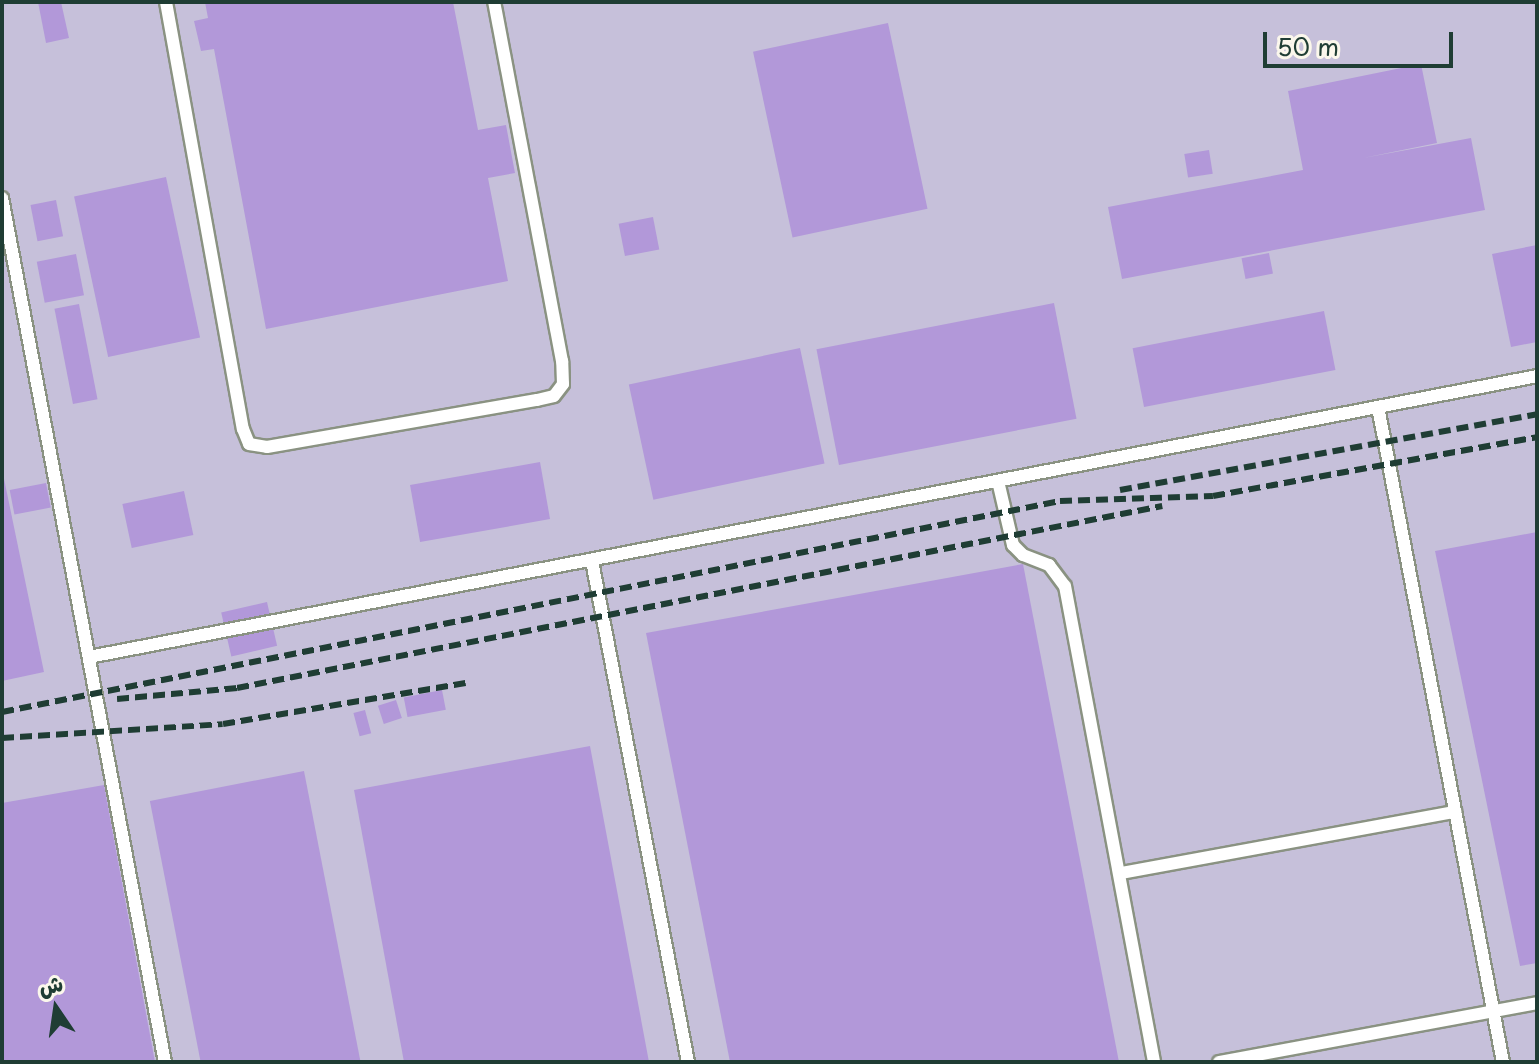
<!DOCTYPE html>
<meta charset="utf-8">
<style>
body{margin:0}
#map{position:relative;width:1539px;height:1064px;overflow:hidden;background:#f6e7d1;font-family:"Playpen Sans","Playpen Sans Arabic",sans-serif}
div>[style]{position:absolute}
.industrial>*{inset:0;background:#c6c0da;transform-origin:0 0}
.building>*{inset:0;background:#b298d9;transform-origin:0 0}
.roads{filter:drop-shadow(2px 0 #8a9282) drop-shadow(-2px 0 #8a9282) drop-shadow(0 2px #8a9282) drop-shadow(0 -2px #8a9282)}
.service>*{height:12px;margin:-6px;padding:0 6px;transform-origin:6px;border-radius:6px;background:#fff}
.rail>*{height:6px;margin-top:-3px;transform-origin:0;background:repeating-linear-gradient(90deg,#1f3d34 0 12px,transparent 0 18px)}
span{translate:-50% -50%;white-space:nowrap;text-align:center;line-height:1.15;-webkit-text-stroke:6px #fbf7ec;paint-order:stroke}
.frame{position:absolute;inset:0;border:4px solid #1f3d34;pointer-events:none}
.north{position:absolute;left:16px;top:968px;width:80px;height:80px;-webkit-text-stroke:6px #fbf7ec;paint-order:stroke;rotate:347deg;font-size:22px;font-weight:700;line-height:32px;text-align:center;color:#1f3d34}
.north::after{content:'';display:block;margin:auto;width:28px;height:36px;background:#1f3d34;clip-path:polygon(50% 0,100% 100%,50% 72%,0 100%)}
.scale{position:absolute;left:1263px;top:32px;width:190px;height:36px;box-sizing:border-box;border:4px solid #1f3d34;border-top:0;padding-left:10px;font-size:24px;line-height:28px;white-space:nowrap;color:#1f3d34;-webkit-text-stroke:6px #fbf7ec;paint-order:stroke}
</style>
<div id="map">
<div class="industrial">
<div style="left:2px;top:2px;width:1535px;height:1060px"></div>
</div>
<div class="building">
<div style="clip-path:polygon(38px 2px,61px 2px,69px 38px,46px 43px)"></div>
<div style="clip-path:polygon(205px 2px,453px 2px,478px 130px,506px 125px,515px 173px,488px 178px,508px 281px,266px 329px,214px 49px,201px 51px,194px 21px,208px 18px)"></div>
<div style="left:888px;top:23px;width:190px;height:138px;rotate:78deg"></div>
<div style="clip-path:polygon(1421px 64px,1437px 143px,1363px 158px,1471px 138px,1485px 210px,1122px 279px,1108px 207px,1303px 170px,1288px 91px)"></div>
<div style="left:1209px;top:150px;width:24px;height:25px;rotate:81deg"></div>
<div style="left:166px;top:177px;width:164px;height:94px;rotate:78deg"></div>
<div style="left:56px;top:200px;width:37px;height:26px;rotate:79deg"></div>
<div style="left:653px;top:217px;width:33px;height:35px;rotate:79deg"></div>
<div style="clip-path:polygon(1537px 245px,1537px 342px,1511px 347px,1492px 254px)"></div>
<div style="left:1269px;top:253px;width:21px;height:28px;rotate:79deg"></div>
<div style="left:76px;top:254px;width:42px;height:40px;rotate:79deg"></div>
<div style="left:1054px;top:303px;width:118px;height:242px;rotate:79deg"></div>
<div style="left:79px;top:304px;width:97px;height:25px;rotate:79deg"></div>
<div style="left:1324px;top:311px;width:60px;height:195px;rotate:79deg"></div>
<div style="left:800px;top:348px;width:118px;height:175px;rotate:78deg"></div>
<div style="left:540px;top:462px;width:58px;height:132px;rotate:80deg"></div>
<div style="clip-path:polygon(2px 469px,44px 672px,2px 681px)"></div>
<div style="left:46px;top:483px;width:25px;height:37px;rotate:79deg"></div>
<div style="left:184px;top:491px;width:45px;height:63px;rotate:78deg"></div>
<div style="clip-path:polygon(1537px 532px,1537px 963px,1520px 966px,1435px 551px)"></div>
<div style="clip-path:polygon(1023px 564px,1119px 1062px,730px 1062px,646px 633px)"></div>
<div style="left:267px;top:602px;width:45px;height:47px;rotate:77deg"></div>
<div style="left:442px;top:690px;width:20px;height:39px;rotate:79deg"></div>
<div style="left:396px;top:700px;width:19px;height:19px;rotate:72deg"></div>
<div style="left:365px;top:710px;width:24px;height:12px;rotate:75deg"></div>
<div style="clip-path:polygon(590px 746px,649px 1062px,404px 1062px,354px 790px)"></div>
<div style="left:304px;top:771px;width:296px;height:157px;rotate:79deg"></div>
<div style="clip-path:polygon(104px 785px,155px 1062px,2px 1062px,2px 803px)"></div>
</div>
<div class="roads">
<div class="service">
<div style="left:166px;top:2px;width:434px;rotate:79.8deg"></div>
<div style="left:243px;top:429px;width:16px;rotate:68deg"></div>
<div style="left:249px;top:444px;width:18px;rotate:9deg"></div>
<div style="left:267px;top:447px;width:274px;rotate:-9.9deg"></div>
<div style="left:537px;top:400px;width:17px;rotate:-13deg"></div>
<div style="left:554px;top:396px;width:15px;rotate:-53deg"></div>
<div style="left:563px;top:384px;width:23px;rotate:-92deg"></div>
<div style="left:562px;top:361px;width:365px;rotate:-100.7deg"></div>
<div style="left:2px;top:198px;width:879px;rotate:79.32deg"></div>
<div style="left:1378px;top:407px;width:667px;rotate:79.2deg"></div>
<div style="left:998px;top:481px;width:66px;rotate:76.8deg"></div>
<div style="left:1013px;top:545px;width:14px;rotate:45deg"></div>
<div style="left:1023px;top:555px;width:28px;rotate:21deg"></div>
<div style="left:1049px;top:565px;width:26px;rotate:53deg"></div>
<div style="left:1065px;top:586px;width:484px;rotate:79.4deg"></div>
<div style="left:592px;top:561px;width:510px;rotate:79.15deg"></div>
<div style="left:89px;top:657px;width:1475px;rotate:-10.98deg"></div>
<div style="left:1121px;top:873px;width:340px;rotate:-10.4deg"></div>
<div style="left:1219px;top:1062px;width:323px;rotate:-10.5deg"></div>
</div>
</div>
<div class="rail">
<div style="left:1120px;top:490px;width:424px;rotate:-10.3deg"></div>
<div style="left:117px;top:699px;width:121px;rotate:-5.2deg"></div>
<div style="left:237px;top:688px;width:943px;rotate:-11.13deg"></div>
<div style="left:2px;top:712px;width:1079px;rotate:-11.28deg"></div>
<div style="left:1060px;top:501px;width:153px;rotate:-1.9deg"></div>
<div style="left:1213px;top:496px;width:329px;rotate:-10.3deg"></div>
<div style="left:2px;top:738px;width:221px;rotate:-3.6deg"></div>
<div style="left:223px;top:724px;width:246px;rotate:-9.6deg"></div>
</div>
<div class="frame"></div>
<div class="north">ش</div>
<div class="scale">50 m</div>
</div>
